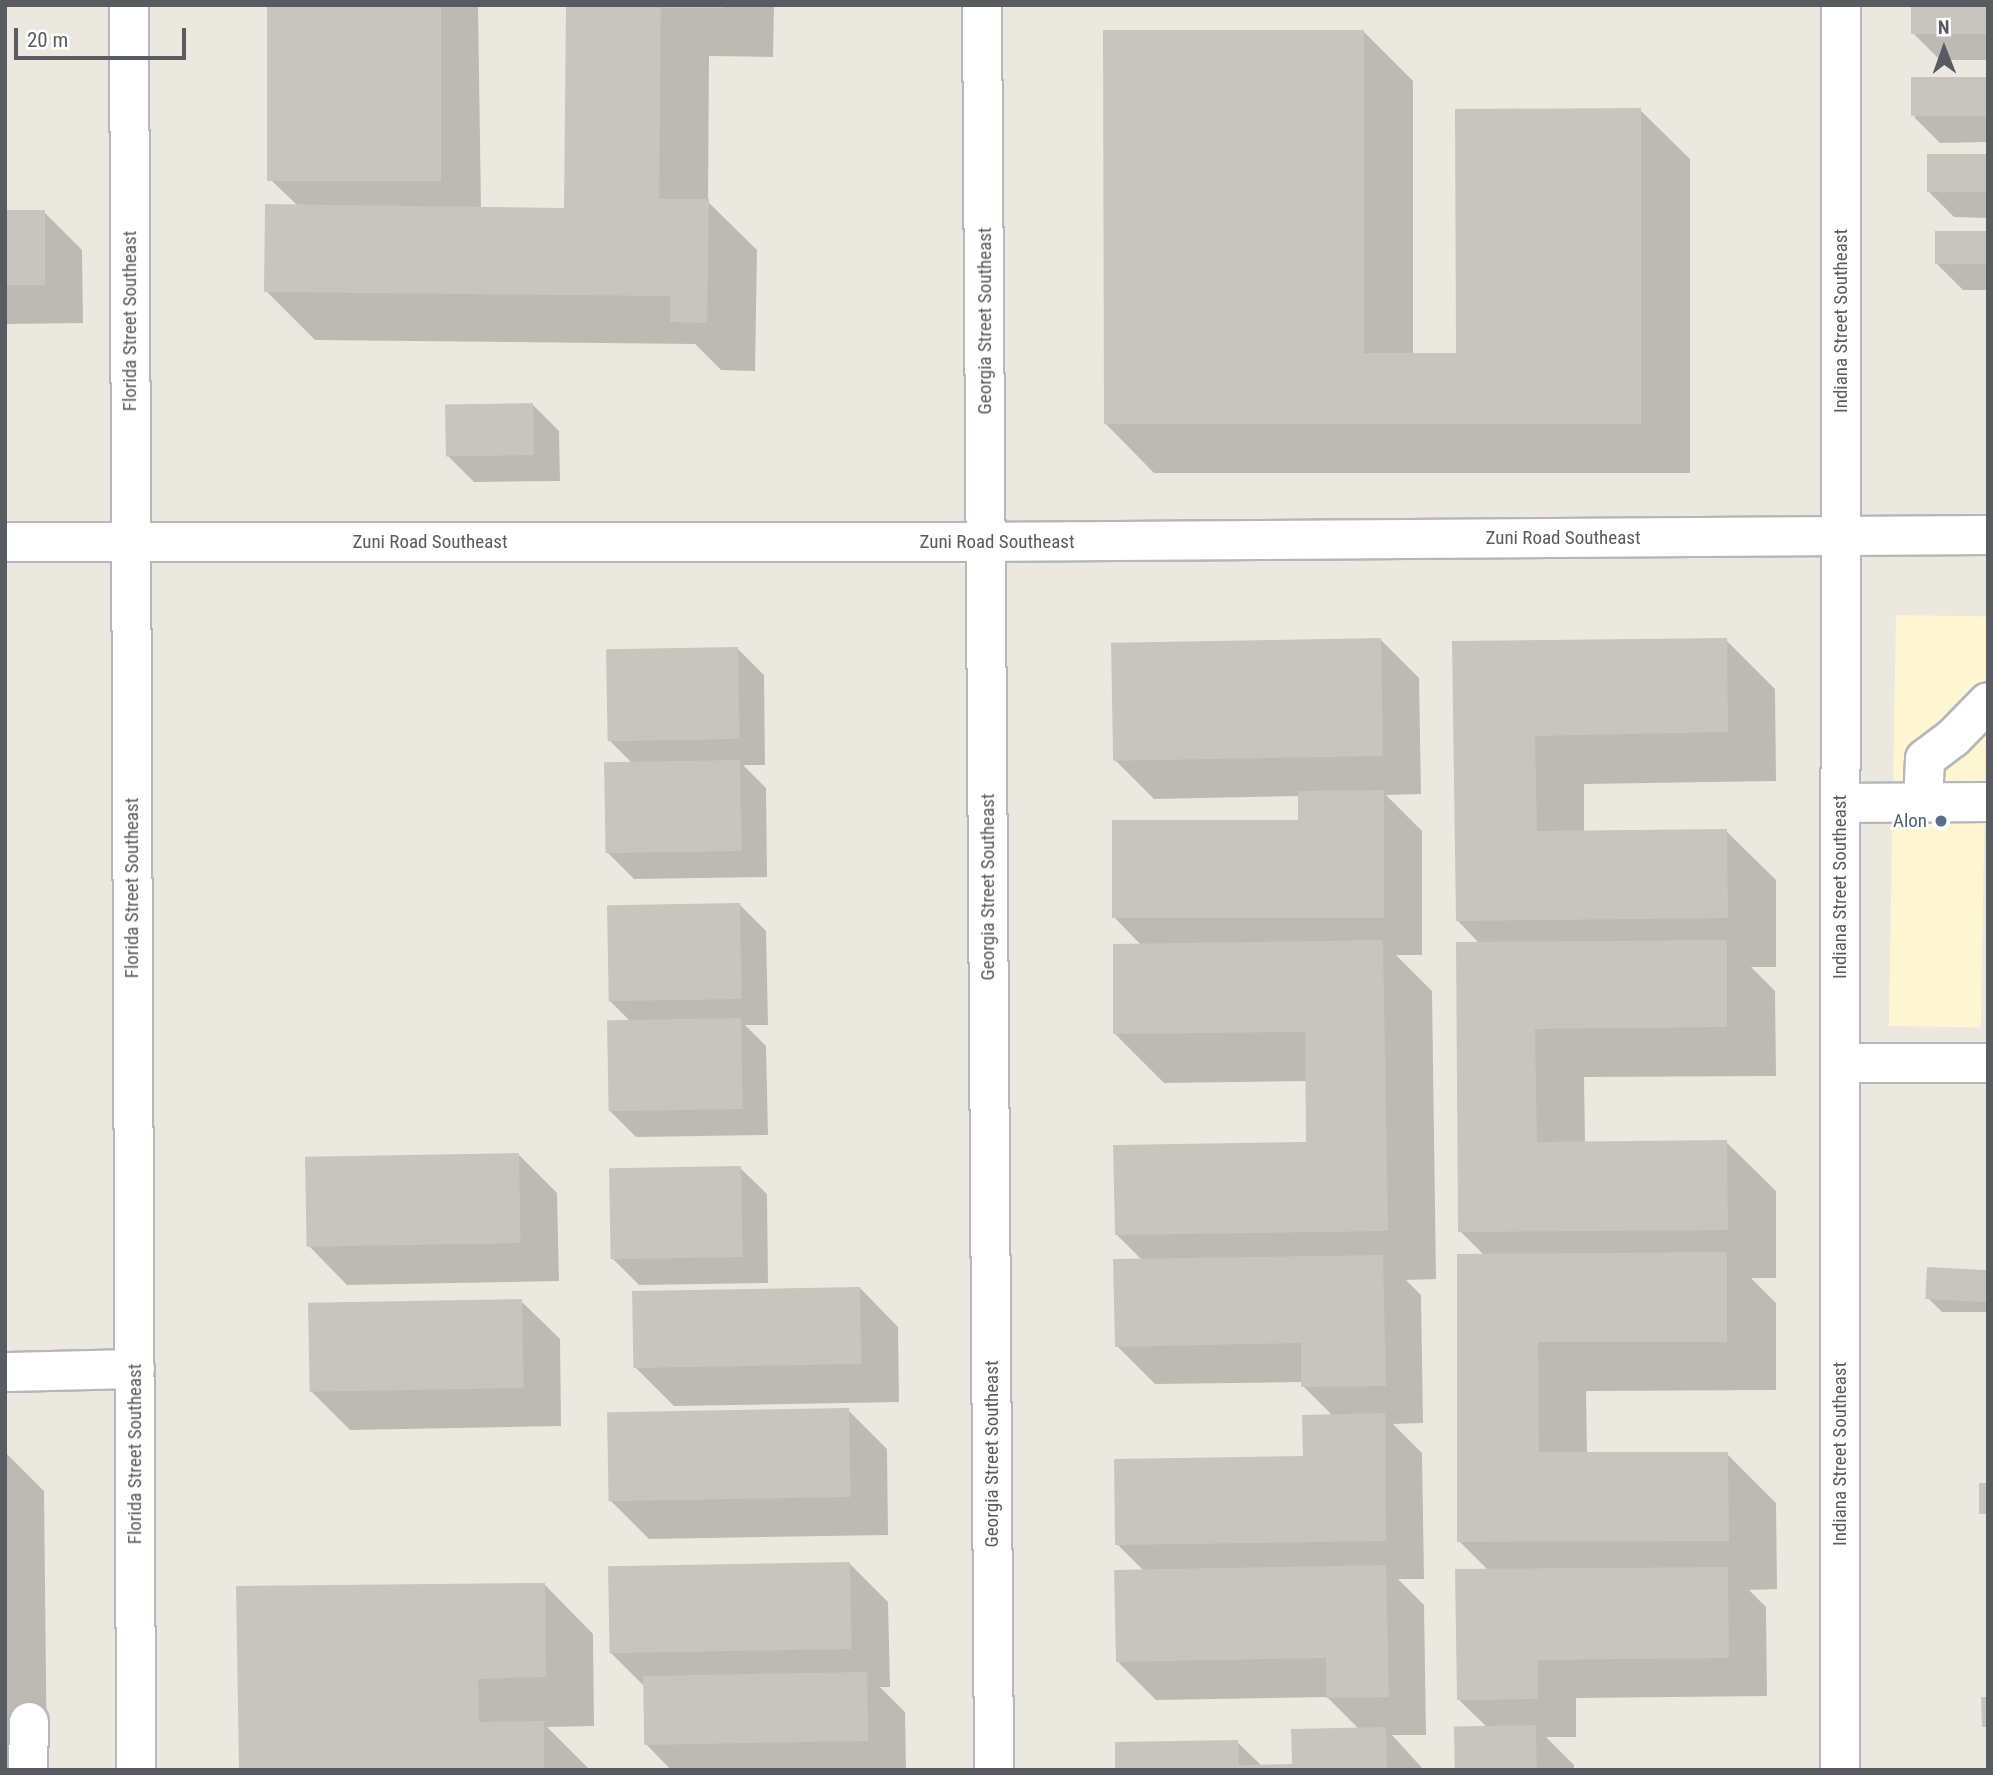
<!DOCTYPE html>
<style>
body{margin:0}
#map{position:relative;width:1993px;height:1775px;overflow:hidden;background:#ebe9df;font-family:"Roboto Condensed",sans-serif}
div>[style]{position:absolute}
.commercial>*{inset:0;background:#fef5d1;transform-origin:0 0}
.shadow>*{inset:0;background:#0003}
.building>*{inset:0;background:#c8c5be;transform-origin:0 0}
.roads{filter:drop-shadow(2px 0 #b5b7bc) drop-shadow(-2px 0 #b5b7bc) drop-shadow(0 2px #b5b7bc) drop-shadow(0 -2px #b5b7bc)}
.minor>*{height:38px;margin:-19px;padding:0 19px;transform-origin:19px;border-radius:19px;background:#fff}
.dots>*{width:19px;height:19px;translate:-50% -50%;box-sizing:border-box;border:4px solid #fff;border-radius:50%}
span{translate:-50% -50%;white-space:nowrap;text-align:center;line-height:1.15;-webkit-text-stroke:5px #fff;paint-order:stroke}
.street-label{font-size:19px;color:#585b60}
.service-label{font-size:19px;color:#4e5e75}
.right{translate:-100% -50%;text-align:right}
.frame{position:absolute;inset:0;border:7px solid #585b60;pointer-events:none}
.north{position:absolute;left:1909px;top:14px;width:70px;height:70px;-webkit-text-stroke:5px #fff;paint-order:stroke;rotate:359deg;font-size:19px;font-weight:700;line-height:28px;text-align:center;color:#585b60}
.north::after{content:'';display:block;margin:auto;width:24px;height:32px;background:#585b60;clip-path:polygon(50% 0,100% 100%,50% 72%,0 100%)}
.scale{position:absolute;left:14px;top:28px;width:172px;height:32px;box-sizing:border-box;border:4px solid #585b60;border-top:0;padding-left:9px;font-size:21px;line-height:24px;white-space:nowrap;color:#585b60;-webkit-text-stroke:5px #fff;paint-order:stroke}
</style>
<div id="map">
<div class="commercial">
<div style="left:1896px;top:615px;width:92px;height:411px;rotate:1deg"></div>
</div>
<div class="shadow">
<div style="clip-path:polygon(268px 5px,478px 5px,481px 209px,566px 209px,568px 5px,774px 5px,773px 57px,709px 56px,708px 202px,757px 250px,755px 371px,721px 370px,695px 344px,315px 340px,266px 291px,298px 206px,271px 180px)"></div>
<div style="clip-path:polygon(1988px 5px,1988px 60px,1940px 60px,1913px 33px)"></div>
<div style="clip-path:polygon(1364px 32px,1413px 81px,1413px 355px,1458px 355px,1640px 110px,1690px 159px,1690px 473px,1154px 473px,1105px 423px)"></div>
<div style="clip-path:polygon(1988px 79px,1988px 142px,1940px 143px,1914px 117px)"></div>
<div style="clip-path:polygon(1988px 156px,1988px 218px,1954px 217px,1928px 191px)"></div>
<div style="clip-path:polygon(5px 212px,44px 212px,82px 250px,83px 323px,5px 324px)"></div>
<div style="clip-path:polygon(1988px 233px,1988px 290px,1963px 290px,1937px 264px)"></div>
<div style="clip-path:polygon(533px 405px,559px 431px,560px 481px,474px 482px,448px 456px)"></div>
<div style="clip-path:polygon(1380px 639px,1419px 678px,1421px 794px,1386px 795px,1422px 831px,1422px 955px,1396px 955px,1432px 991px,1436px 1279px,1406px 1280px,1421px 1295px,1423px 1423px,1393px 1424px,1422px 1453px,1424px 1579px,1398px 1579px,1424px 1605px,1426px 1735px,1392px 1735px,1424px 1770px,1117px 1770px,1237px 1742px,1262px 1766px,1293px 1766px,1360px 1730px,1327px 1697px,1156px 1700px,1117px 1661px,1144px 1571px,1117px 1544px,1304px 1458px,1333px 1416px,1303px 1386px,1303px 1382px,1155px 1384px,1117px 1346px,1143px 1261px,1116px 1234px,1308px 1144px,1308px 1081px,1164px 1083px,1115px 1034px,1142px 946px,1114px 917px,1300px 822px,1300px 796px,1154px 799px,1115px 760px)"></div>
<div style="clip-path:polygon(1726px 640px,1775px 689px,1776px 781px,1584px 784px,1584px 833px,1726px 831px,1776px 880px,1776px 967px,1751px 967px,1775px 991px,1776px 1076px,1584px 1077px,1585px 1143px,1726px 1142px,1776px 1191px,1776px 1278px,1751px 1278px,1776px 1303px,1776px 1390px,1586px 1391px,1587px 1454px,1727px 1454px,1776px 1503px,1777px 1589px,1749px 1590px,1766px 1607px,1767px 1696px,1576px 1698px,1576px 1737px,1546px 1737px,1574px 1765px,1574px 1770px,1457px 1770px,1487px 1727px,1458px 1699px,1488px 1570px,1459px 1541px,1485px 1256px,1460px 1231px,1480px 944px,1457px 920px,1454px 643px)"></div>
<div style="clip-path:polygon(738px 649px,764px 675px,765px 765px,743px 765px,766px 788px,767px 877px,634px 879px,608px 853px,633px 764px,610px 741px)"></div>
<div style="clip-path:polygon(740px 905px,766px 931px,768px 1025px,745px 1025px,766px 1046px,768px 1135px,636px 1137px,610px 1111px,631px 1022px,610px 1001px)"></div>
<div style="clip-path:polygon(519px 1155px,557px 1193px,559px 1281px,347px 1285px,309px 1246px)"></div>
<div style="clip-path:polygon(740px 1168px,767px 1194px,768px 1283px,639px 1285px,613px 1259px)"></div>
<div style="clip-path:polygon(1929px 1269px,1988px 1271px,1988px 1312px,1942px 1312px,1929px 1299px)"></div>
<div style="clip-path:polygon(860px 1288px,898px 1327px,899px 1402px,674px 1406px,636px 1368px)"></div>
<div style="clip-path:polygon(521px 1301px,560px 1339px,561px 1426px,350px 1430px,311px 1391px)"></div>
<div style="clip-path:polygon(848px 1410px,887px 1449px,888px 1535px,649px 1539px,611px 1501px)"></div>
<div style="clip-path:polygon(5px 1452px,44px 1491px,47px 1770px,5px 1770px)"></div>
<div style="clip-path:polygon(850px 1564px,888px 1602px,890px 1687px,880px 1687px,905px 1712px,906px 1770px,671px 1770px,646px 1744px,645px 1687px,611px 1653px)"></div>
<div style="clip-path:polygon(544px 1584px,593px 1634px,594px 1726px,547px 1727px,590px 1770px,240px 1770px)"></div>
</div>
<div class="building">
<div style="left:267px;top:5px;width:174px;height:176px"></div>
<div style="clip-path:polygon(566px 5px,661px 5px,659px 199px,709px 199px,707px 323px,670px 322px,670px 296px,264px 292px,265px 204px,564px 208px)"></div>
<div style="left:663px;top:5px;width:62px;height:3px"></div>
<div style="left:1911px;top:5px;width:77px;height:29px"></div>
<div style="clip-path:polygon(1103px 30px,1364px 30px,1364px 353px,1456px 353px,1455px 109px,1641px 108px,1641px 424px,1104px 424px)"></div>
<div style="left:1988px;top:77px;width:39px;height:77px;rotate:90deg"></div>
<div style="left:1927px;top:154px;width:61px;height:38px"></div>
<div style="left:5px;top:210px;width:40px;height:75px"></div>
<div style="left:1935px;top:231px;width:53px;height:33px"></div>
<div style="left:533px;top:403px;width:52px;height:88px;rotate:89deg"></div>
<div style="left:1381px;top:638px;width:118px;height:270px;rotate:89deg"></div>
<div style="clip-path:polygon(1727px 638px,1728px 732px,1535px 736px,1537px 831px,1727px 829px,1728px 918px,1456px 921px,1452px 641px)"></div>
<div style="left:738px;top:647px;width:92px;height:132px;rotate:89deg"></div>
<div style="left:740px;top:760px;width:91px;height:136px;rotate:89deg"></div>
<div style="clip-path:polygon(1384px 790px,1384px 918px,1112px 918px,1112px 820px,1298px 820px,1298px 791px)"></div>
<div style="left:740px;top:903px;width:96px;height:133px;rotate:89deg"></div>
<div style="clip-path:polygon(1383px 940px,1388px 1231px,1115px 1235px,1113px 1145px,1306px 1142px,1305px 1032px,1113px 1034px,1113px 944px)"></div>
<div style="clip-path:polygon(1727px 940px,1727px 1027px,1535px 1029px,1537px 1142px,1727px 1140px,1728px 1230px,1458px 1232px,1456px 942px)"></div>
<div style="left:741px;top:1018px;width:91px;height:134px;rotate:89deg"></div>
<div style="left:519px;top:1153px;width:90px;height:214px;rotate:89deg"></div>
<div style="left:741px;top:1166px;width:91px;height:132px;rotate:89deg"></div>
<div style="clip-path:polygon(1727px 1252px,1727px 1342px,1538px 1342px,1539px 1452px,1728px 1452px,1729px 1541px,1457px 1542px,1457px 1254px)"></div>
<div style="clip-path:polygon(1383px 1255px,1386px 1386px,1301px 1387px,1301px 1343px,1115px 1347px,1113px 1259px)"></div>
<div style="left:1927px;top:1267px;width:61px;height:32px;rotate:3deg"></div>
<div style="left:860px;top:1287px;width:77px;height:228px;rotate:89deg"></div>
<div style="left:522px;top:1299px;width:89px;height:214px;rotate:89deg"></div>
<div style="left:849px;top:1408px;width:89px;height:242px;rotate:89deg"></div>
<div style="clip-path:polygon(1385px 1413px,1386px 1541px,1115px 1545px,1114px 1459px,1303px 1456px,1302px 1415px)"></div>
<div style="left:1979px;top:1483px;width:9px;height:31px"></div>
<div style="left:850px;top:1562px;width:87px;height:242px;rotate:89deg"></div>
<div style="clip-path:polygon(1386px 1565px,1389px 1697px,1326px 1698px,1326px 1658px,1116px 1662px,1114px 1570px)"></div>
<div style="clip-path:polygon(1728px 1567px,1729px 1658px,1538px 1660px,1538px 1699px,1457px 1700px,1455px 1569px)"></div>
<div style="clip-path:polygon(545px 1583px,546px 1677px,478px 1679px,479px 1722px,544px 1721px,544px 1770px,239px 1770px,236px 1586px)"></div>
<div style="left:867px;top:1672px;width:69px;height:224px;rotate:89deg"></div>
<div style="clip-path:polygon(1981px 1697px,1988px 1697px,1988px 1727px,1982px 1727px)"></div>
<div style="left:1536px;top:1725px;width:45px;height:82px;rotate:89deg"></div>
<div style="clip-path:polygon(1386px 1727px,1387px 1770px,1115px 1770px,1115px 1742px,1238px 1740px,1239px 1765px,1292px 1764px,1291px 1729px)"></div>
</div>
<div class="roads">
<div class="minor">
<div style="left:129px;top:5px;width:1765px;rotate:89.77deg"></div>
<div style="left:982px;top:5px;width:1765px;rotate:89.61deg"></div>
<div style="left:5px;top:542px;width:980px"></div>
<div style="left:985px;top:542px;width:1003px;rotate:-0.4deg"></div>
<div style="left:1840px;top:803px;width:148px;rotate:-0.4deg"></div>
<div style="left:1923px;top:803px;width:44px;rotate:-87.4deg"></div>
<div style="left:1925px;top:759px;width:35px;rotate:-37deg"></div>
<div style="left:1953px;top:738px;width:50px;rotate:-45.8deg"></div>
<div style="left:1840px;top:1063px;width:148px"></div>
<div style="left:8px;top:1372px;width:127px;rotate:-1.4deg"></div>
<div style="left:28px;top:1770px;width:48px;rotate:-88.8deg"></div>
<div style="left:1840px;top:1770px;width:1765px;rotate:-89.97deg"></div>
</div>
</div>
<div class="dots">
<div style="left:1941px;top:821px;background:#5c6f8a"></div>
</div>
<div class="street-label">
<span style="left:130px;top:321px;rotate:-90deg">Florida Street Southeast</span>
<span style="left:985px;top:321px;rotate:-90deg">Georgia Street Southeast</span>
<span style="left:1841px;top:321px;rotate:-90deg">Indiana Street Southeast</span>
<span style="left:1563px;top:538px">Zuni Road Southeast</span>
<span style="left:430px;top:542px">Zuni Road Southeast</span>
<span style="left:997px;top:542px">Zuni Road Southeast</span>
<span style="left:988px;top:887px;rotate:-90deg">Georgia Street Southeast</span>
<span style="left:1840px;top:887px;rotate:-90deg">Indiana Street Southeast</span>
<span style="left:132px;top:888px;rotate:-90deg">Florida Street Southeast</span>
<span style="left:135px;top:1454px;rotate:-90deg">Florida Street Southeast</span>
<span style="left:992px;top:1454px;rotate:-90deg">Georgia Street Southeast</span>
<span style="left:1840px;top:1454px;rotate:-90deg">Indiana Street Southeast</span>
</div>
<div class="service-label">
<span class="right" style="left:1927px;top:821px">Alon</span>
</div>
<div class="frame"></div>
<div class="north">N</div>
<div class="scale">20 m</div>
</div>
